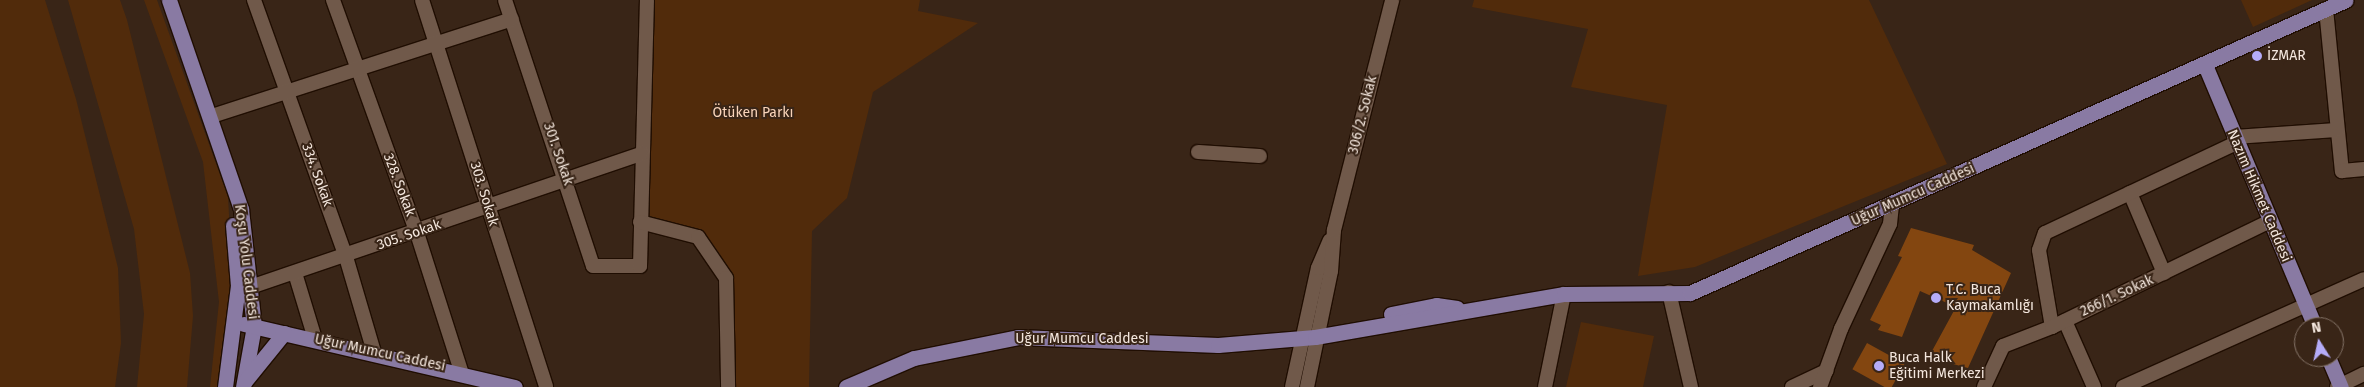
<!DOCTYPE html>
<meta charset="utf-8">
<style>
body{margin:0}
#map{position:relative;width:2364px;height:387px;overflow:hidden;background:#392517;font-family:"Fira Sans",sans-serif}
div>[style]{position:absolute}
.green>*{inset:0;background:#512b0b}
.building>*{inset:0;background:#834610;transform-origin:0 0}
.roads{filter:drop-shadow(1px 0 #200e02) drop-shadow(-1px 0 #200e02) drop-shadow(0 1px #200e02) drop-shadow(0 -1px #200e02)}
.minor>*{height:14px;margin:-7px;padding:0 7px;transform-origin:7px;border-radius:7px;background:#70594a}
.major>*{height:15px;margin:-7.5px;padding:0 7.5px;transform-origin:7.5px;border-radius:7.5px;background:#897aa3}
.dots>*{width:14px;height:14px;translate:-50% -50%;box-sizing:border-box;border:2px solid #392517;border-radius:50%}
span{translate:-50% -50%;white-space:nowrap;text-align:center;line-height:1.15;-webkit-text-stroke:4px #392517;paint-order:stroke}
.poi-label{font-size:14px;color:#f4e7de}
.left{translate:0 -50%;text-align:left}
.park-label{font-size:14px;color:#f9d4ba}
.street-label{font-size:14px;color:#f4e7de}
.north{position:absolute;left:2294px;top:317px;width:50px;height:50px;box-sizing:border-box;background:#392517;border:1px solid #847367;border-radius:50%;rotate:350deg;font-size:14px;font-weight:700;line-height:20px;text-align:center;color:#f4e7de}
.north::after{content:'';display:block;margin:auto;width:18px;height:22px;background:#b5acf8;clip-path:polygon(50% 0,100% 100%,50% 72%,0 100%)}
</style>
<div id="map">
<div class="green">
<div style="clip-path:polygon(0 0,45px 0,76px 99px,118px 268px,121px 343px,115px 387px,0 387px)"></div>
<div style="clip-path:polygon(68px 0,120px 0,127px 20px,190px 273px,193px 316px,187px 387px,137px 387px,144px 314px,134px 229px)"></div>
<div style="clip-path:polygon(144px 0,157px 0,228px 197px,232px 268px,220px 387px,210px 387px,219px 302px,203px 162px)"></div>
<div style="clip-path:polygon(647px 0,920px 0,918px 11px,978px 23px,873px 92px,847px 198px,812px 231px,809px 387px,732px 387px,726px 278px,698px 237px,640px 222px)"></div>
<div style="clip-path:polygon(1474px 0,1869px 0,1947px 164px,1695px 267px,1638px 276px,1667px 105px,1571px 87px,1588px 29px,1472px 7px)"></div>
<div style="clip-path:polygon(2241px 0,2312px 0,2253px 27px)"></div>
<div style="clip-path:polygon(1581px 322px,1654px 336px,1643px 387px,1566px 387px)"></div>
</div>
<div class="building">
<div style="clip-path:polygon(1911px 228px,1974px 245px,1972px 250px,2011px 273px,1968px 368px,1942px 361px,1944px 357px,1932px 351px,1956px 307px,1920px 291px,1902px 337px,1878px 330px,1881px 325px,1870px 320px,1902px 257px,1898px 256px)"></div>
<div style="left:1867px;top:343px;width:43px;height:30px;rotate:29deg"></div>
</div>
<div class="roads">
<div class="minor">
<div style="left:254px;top:0;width:273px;rotate:70.3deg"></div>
<div style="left:346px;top:257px;width:99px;rotate:73.6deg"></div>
<div style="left:333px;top:0;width:248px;rotate:70.2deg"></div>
<div style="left:417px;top:233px;width:145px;rotate:72.3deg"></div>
<div style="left:422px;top:0;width:406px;rotate:72.2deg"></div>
<div style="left:505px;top:0;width:280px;rotate:71.7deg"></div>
<div style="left:593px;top:266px;width:47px"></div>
<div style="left:640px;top:266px;width:266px;rotate:-88.5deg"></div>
<div style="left:2326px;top:9px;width:163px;rotate:84.4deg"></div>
<div style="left:2342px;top:171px;width:22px;rotate:-5deg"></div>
<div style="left:212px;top:116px;width:315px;rotate:-17.9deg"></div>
<div style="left:2234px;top:137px;width:103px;rotate:-3.9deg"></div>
<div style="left:1198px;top:152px;width:62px;rotate:3.7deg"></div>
<div style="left:2130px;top:193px;width:87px;rotate:67deg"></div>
<div style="left:640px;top:222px;width:60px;rotate:14.5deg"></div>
<div style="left:698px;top:237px;width:50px;rotate:55.7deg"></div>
<div style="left:726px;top:278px;width:109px;rotate:88.9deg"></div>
<div style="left:295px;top:273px;width:69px;rotate:73.1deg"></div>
<div style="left:250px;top:287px;width:413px;rotate:-18.8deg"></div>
<div style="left:1669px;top:292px;width:98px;rotate:77deg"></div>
<div style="left:2065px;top:321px;width:72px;rotate:66.3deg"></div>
<div style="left:2052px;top:327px;width:78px;rotate:-99.6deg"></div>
<div style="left:2039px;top:250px;width:18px;rotate:-71deg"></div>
<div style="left:2045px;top:233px;width:211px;rotate:-25.2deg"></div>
<div style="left:1292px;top:387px;width:122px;rotate:-77.7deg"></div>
<div style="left:1318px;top:268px;width:30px;rotate:-67deg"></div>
<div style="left:1307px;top:387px;width:118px;rotate:-78.3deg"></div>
<div style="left:1331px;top:271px;width:41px;rotate:-85.8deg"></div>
<div style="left:1334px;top:230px;width:237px;rotate:-75.8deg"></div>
<div style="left:1545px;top:387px;width:95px;rotate:-78.5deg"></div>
<div style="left:1792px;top:387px;width:38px;rotate:-25deg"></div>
<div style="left:1820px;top:387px;width:62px;rotate:-70.1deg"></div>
<div style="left:1841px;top:329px;width:116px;rotate:-65deg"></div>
<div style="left:1890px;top:224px;width:20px;rotate:-84deg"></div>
<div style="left:1984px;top:387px;width:45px;rotate:-65.1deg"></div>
<div style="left:2003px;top:346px;width:53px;rotate:-21.2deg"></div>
<div style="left:2052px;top:327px;width:242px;rotate:-25.9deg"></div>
<div style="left:2123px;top:387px;width:264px;rotate:-24.1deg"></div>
<div style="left:2337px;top:387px;width:30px;rotate:-26deg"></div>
</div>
<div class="major">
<div style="left:169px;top:0;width:221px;rotate:71deg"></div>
<div style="left:241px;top:209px;width:118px;rotate:83.7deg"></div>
<div style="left:254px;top:326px;width:62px;rotate:100.2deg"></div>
<div style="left:2205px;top:65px;width:284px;rotate:67.2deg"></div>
<div style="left:1391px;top:314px;width:46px;rotate:-11.3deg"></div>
<div style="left:1436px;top:305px;width:21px;rotate:8deg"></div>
<div style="left:244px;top:324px;width:278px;rotate:13.1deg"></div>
<div style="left:2328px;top:357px;width:33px;rotate:67deg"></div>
<div style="left:245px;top:381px;width:62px;rotate:-50.9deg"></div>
<div style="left:225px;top:387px;width:102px;rotate:-82.7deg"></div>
<div style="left:238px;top:286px;width:61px;rotate:-94.7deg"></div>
<div style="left:846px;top:387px;width:74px;rotate:-23.1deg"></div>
<div style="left:914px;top:358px;width:106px;rotate:-11.4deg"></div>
<div style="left:1018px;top:337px;width:200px;rotate:2.3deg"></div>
<div style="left:1218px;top:345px;width:97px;rotate:-4.7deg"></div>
<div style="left:1315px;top:337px;width:253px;rotate:-9.8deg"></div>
<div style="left:1564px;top:294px;width:126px;rotate:-0.5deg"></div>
<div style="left:1690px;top:293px;width:718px;rotate:-24.07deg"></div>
</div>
</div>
<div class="dots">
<div style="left:2257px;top:56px;background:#b5acf8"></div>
<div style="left:1936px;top:298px;background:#b5acf8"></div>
<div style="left:1879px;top:366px;background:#b5acf8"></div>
</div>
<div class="poi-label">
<span class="left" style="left:2267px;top:56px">İZMAR</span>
<span class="left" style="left:1946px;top:298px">T.C. Buca<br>Kaymakamlığı</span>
<span class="left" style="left:1889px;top:366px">Buca Halk<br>Eğitimi Merkezi</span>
</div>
<div class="park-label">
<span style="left:753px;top:113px">Ötüken Parkı</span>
</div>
<div class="street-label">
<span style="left:1363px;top:115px;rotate:-76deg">306/2. Sokak</span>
<span style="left:558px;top:154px;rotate:71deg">301. Sokak</span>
<span style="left:317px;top:175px;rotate:70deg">334. Sokak</span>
<span style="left:399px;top:185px;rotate:69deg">328. Sokak</span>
<span style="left:484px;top:194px;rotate:73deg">303. Sokak</span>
<span style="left:1913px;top:195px;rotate:-24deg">Uğur Mumcu Caddesi</span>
<span style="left:2259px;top:196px;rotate:67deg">Nazım Hikmet Caddesi</span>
<span style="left:409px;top:235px;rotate:-19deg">305. Sokak</span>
<span style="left:246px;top:262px;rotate:83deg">Koşu Yolu Caddesi</span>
<span style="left:2117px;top:296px;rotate:-25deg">266/1. Sokak</span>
<span style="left:1082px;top:339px">Uğur Mumcu Caddesi</span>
<span style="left:380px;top:353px;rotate:12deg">Uğur Mumcu Caddesi</span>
</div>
<div class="north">N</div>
</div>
